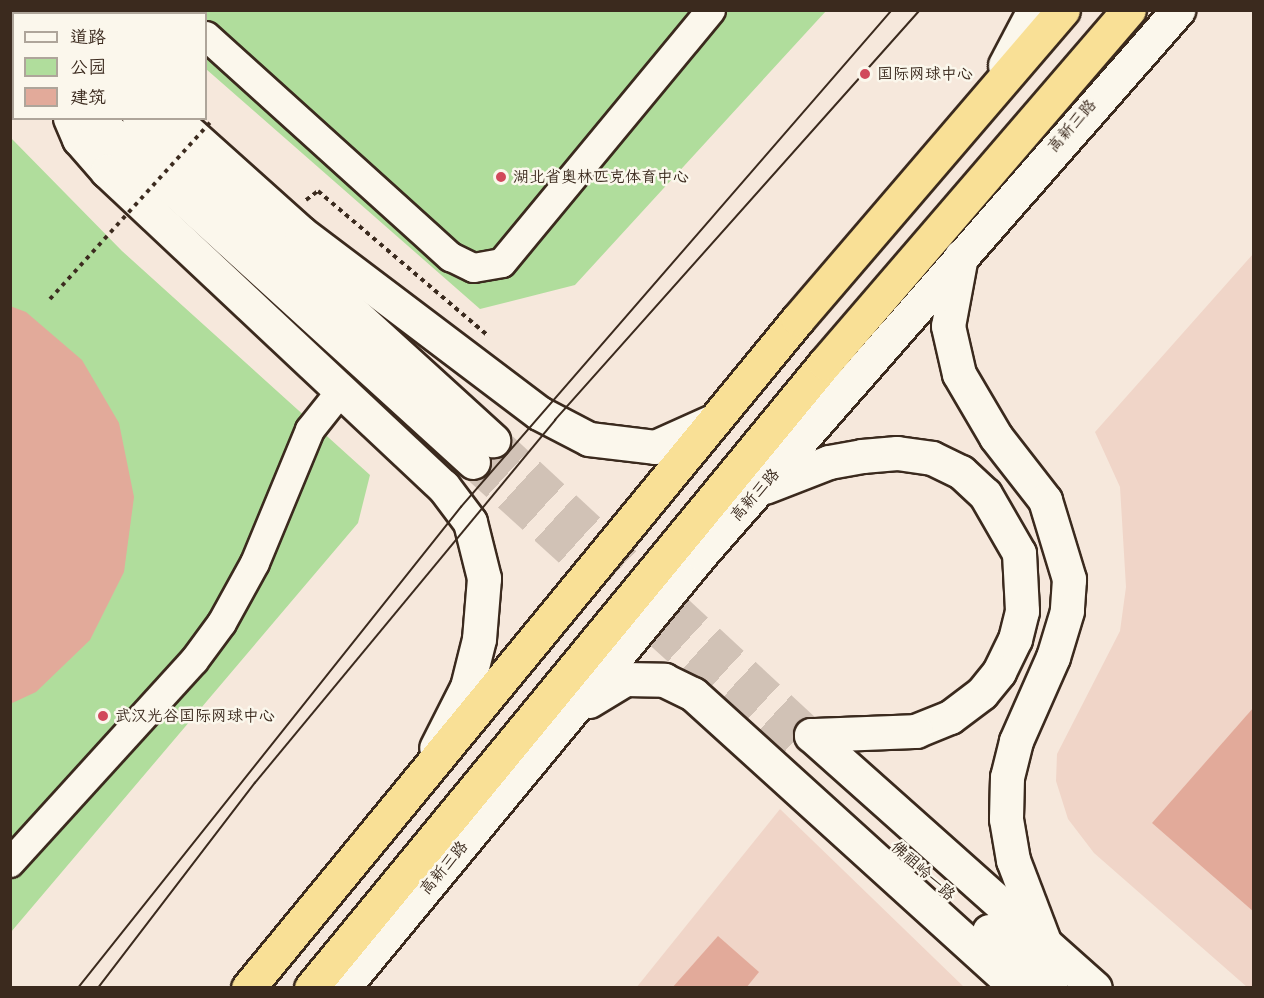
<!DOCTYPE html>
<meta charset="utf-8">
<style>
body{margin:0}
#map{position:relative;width:1264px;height:998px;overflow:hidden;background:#f6e8dc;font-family:"Architects Daughter","LXGW WenKai TC",sans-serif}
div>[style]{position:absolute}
.built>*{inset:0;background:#f0d5c8}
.green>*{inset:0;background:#b0dd9c}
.building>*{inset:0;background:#e2aa9a}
.secondary-tunnel>*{height:33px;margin-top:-16.5px;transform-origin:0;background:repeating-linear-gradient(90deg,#d1c2b6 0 33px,transparent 0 49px)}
.path>*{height:4px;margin-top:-2px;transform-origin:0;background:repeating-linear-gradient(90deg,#3b2a1e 0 4.5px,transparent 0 9px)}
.roads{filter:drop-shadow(2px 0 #3b2a1e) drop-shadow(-2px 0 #3b2a1e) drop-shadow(0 2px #3b2a1e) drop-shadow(0 -2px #3b2a1e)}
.street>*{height:28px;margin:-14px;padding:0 14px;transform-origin:14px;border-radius:14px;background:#fbf7ec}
.secondary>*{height:33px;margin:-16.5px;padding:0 16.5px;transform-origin:16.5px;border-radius:16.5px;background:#fbf7ec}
.highway>*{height:33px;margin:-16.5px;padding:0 16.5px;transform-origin:16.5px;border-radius:16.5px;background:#f9e096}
.tram>*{height:1.5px;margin:-0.75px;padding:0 0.75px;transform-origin:0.75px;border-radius:0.75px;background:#3b2a1e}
.path-bridge>*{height:4px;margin-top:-2px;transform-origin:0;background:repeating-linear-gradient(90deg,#3b2a1e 0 4.5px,transparent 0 9px)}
.dots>*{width:16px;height:16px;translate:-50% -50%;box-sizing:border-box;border:3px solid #fbf7ec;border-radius:50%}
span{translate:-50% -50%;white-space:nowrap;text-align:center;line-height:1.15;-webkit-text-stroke:5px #fbf7ec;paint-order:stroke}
.poi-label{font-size:16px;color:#3b2a1e}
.left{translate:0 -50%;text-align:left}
.street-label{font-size:16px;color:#3b2a1e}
.frame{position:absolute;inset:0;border:12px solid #3b2a1e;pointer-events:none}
.legend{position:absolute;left:12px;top:12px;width:195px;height:108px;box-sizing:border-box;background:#fbf7ec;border:2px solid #aea59a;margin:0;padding:8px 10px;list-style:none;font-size:18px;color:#3b2a1e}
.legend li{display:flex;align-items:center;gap:12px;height:30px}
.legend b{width:30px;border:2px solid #aea59a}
</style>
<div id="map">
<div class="built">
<div style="clip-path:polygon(1253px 254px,1253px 987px,1247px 987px,1094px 853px,1068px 819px,1056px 781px,1057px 754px,1120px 631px,1126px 587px,1120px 487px,1095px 432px)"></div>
<div style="clip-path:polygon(780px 809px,964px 987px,636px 988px)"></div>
</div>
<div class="green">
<div style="clip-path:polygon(138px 11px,826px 11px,575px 285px,480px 309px,206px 69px,206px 14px)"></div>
<div style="clip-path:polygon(11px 138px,122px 251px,370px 475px,358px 523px,11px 932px)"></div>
</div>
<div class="building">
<div style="clip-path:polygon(10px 306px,26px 312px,82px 360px,119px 423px,134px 497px,124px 572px,90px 640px,36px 692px,10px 704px)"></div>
<div style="clip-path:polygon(1254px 707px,1254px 912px,1152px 823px)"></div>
<div style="clip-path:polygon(718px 936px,759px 972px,746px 988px,672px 988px)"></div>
</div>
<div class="secondary-tunnel">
<div style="left:493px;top:440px;width:434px;rotate:42.9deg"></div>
<div style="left:473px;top:462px;width:435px;rotate:42.2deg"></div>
</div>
<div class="path">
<div style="left:306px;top:200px;width:15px;rotate:-37deg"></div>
<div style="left:318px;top:191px;width:222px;rotate:40.4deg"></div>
</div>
<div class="roads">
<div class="street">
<div style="left:180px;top:10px;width:4px;rotate:76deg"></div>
<div style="left:206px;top:36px;width:330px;rotate:42.1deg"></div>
<div style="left:451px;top:257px;width:25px;rotate:26deg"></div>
<div style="left:474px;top:268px;width:28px;rotate:-10deg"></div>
<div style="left:502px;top:263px;width:328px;rotate:-50.4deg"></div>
<div style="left:10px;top:863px;width:273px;rotate:-47.7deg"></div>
<div style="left:194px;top:661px;width:47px;rotate:-53.6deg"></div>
<div style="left:222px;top:623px;width:68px;rotate:-61.2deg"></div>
<div style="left:255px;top:563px;width:144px;rotate:-67.5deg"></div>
<div style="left:310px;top:430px;width:50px;rotate:-51.5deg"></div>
</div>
<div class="secondary">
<div style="left:20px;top:10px;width:6px;rotate:45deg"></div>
<div style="left:10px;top:42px;width:5px;rotate:37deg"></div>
<div style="left:1005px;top:65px;width:62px;rotate:-62.2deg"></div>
<div style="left:70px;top:118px;width:23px;rotate:67deg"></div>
<div style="left:79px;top:139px;width:43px;rotate:48.8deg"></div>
<div style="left:107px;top:171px;width:461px;rotate:43.2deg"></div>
<div style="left:443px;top:486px;width:45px;rotate:53.1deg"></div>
<div style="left:470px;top:522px;width:58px;rotate:76deg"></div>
<div style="left:484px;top:578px;width:61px;rotate:94.7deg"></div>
<div style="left:479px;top:639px;width:49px;rotate:104deg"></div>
<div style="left:467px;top:687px;width:68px;rotate:116.9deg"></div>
<div style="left:95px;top:118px;width:511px;rotate:42.3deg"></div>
<div style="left:139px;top:118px;width:479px;rotate:42.3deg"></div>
<div style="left:173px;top:118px;width:172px;rotate:41.9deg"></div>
<div style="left:301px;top:233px;width:298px;rotate:37.1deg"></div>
<div style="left:539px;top:413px;width:56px;rotate:27.5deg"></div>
<div style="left:589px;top:439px;width:66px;rotate:6.9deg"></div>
<div style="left:655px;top:447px;width:64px;rotate:-24.1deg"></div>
<div style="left:961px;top:256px;width:71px;rotate:100.5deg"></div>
<div style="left:948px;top:326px;width:49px;rotate:77.1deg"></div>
<div style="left:959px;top:374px;width:73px;rotate:59.6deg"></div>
<div style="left:996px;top:437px;width:80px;rotate:52.1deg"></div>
<div style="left:1045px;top:500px;width:83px;rotate:73.1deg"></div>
<div style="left:1069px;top:579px;width:32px;rotate:94deg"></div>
<div style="left:1067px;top:611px;width:48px;rotate:106.9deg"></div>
<div style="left:1053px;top:657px;width:92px;rotate:113.8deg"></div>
<div style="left:1016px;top:741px;width:37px;rotate:104deg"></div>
<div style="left:1007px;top:777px;width:42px;rotate:91.4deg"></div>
<div style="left:1006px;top:819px;width:42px;rotate:80.3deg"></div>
<div style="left:1013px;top:860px;width:87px;rotate:69.1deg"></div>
<div style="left:765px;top:487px;width:69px;rotate:-21.3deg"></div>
<div style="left:829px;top:462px;width:34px;rotate:-10deg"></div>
<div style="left:862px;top:456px;width:35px;rotate:-5deg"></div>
<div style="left:897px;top:453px;width:35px;rotate:8deg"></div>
<div style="left:932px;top:458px;width:32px;rotate:26deg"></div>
<div style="left:961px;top:472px;width:33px;rotate:43deg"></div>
<div style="left:985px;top:494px;width:68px;rotate:60deg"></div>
<div style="left:1019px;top:553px;width:58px;rotate:87deg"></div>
<div style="left:1022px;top:611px;width:29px;rotate:104deg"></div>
<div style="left:1015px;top:639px;width:37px;rotate:116deg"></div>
<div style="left:999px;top:672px;width:27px;rotate:129deg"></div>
<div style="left:982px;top:693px;width:40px;rotate:143deg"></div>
<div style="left:950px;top:717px;width:37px;rotate:158deg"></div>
<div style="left:916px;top:731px;width:105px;rotate:177.8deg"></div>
<div style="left:589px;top:701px;width:42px;rotate:-31.4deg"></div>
<div style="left:625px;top:679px;width:39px;rotate:1deg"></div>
<div style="left:664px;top:680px;width:32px;rotate:26deg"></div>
<div style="left:693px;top:694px;width:438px;rotate:42.2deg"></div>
<div style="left:811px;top:735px;width:380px;rotate:41.7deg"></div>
<div style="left:989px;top:931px;width:84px;rotate:42.6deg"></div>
<div style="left:343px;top:988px;width:563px;rotate:-50.48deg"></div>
<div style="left:701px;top:554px;width:724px;rotate:-48.75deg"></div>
</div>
<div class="highway">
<div style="left:248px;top:988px;width:866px;rotate:-50.58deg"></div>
<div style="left:798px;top:319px;width:407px;rotate:-49.4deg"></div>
<div style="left:311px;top:988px;width:809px;rotate:-50.57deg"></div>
<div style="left:825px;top:363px;width:466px;rotate:-49.3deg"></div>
</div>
</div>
<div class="tram">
<div style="left:78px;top:988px;width:615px;rotate:-51.47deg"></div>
<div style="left:461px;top:507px;width:658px;rotate:-49.07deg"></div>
<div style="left:98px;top:988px;width:258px;rotate:-52.6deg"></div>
<div style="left:255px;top:783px;width:471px;rotate:-50.4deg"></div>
<div style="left:555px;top:420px;width:549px;rotate:-48.32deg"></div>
</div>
<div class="path-bridge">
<div style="left:50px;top:299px;width:243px;rotate:-47.8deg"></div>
</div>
<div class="dots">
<div style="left:865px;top:74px;background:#d1495b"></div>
<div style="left:501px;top:177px;background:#d1495b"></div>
<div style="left:103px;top:716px;background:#d1495b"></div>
</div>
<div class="poi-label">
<span class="left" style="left:877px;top:74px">国际网球中心</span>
<span class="left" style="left:513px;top:177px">湖北省奥林匹克体育中心</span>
<span class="left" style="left:115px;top:716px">武汉光谷国际网球中心</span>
</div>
<div class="street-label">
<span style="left:1072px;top:126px;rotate:-49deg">高新三路</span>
<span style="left:755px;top:495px;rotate:-48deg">高新三路</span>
<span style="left:444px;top:868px;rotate:-50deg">高新三路</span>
<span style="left:923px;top:871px;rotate:42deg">佛祖岭一路</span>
</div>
<div class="frame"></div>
<ul class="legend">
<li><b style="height:8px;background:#fbf7ec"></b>道路</li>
<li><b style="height:16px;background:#b0dd9c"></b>公园</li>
<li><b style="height:16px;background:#e2aa9a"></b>建筑</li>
</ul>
</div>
